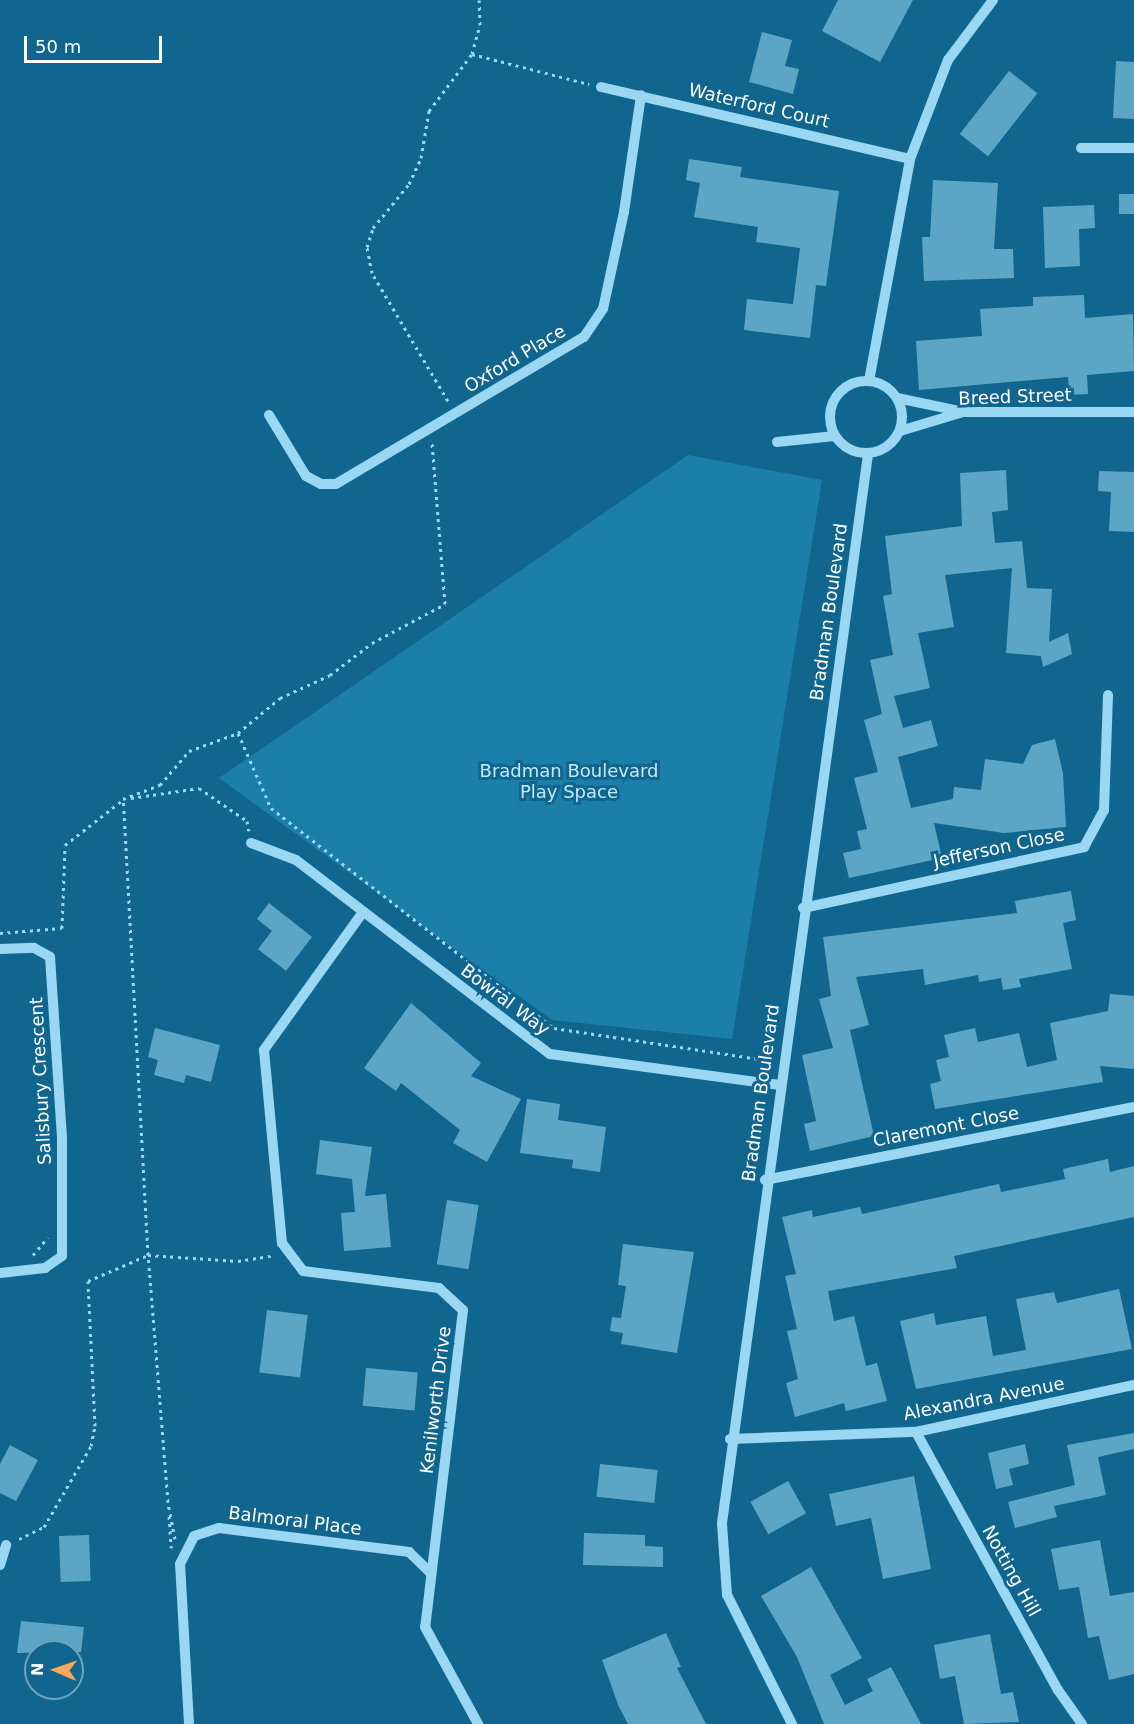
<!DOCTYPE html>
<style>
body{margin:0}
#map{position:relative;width:1134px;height:1724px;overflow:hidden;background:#10668e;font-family:"DejaVu Sans",sans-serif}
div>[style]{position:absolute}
.green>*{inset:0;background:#1b7faa}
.building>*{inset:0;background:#5da5c5;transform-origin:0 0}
.path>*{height:3px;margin-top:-1.5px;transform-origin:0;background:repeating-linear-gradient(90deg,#99d7f2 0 3px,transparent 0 7.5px)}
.minor>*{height:10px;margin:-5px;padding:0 5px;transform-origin:5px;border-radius:5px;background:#99d7f2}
.minor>.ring{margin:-5px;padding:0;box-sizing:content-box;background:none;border:10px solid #99d7f2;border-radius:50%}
span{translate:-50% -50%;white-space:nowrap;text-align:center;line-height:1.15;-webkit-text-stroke:6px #10668e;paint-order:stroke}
.street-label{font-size:18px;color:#fff}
.park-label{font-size:18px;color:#c0ebfd}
.north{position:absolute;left:24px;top:1640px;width:60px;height:60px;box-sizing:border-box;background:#10668e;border:2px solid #70a3bb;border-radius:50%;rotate:272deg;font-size:16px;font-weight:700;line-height:24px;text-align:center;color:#fff}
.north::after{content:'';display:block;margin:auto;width:21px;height:27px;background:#ffa65a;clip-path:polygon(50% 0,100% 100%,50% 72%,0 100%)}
.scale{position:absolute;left:24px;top:36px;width:138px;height:27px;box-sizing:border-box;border:3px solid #fff;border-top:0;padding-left:8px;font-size:18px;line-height:21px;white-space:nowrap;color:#fff;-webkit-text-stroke:4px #10668e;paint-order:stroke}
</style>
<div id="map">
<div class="green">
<div style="clip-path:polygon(688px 455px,822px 480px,732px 1039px,552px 1020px,219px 778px)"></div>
</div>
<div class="building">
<div style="clip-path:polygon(838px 0,913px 0,880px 62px,822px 31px)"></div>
<div style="clip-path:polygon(762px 32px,792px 40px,785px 66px,799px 69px,793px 94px,749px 82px)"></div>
<div style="clip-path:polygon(1116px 61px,1134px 62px,1134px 119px,1113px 118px)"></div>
<div style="left:1009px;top:71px;width:36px;height:80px;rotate:38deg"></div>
<div style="clip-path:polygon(689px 159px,742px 167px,740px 177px,839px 191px,826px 286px,816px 285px,810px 338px,744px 330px,747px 299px,793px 304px,800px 248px,756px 242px,758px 227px,694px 217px,700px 183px,686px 180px)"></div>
<div style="clip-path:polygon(933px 180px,998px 183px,994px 249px,1013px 249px,1014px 278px,924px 281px,922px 237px,930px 237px)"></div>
<div style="left:1119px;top:194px;width:15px;height:20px"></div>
<div style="clip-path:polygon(1094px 205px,1095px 228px,1079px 229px,1080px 266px,1045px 268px,1043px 207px)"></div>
<div style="clip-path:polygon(1084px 295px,1085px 318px,1133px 314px,1134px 371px,1087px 375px,1088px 394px,1069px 395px,1068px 377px,919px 390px,916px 341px,982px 336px,980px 309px,1033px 306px,1033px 297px)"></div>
<div style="clip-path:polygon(1006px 470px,1008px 510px,992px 512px,995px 543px,1022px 541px,1027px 588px,1052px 589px,1049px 642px,1068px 633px,1072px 654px,1043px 667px,1041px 656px,1006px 653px,1012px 568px,945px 575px,954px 627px,918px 633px,930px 688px,894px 696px,903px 728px,931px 720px,938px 746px,898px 757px,911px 808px,953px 799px,954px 787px,981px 790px,985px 759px,1023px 764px,1032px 745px,1055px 739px,1063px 773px,1066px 827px,1004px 833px,934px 823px,942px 858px,849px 878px,843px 853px,861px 849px,857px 831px,867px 829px,854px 778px,878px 772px,864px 720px,882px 714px,870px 660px,893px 655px,883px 596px,892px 594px,885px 536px,962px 526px,960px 473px)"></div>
<div style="clip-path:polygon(1099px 471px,1134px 472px,1134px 532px,1109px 531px,1111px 492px,1098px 491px)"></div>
<div style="clip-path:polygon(1071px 891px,1076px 920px,1063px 923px,1072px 969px,1019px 979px,1021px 987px,1003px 990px,1001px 978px,979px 982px,978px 975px,925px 985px,923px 969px,856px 977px,869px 1025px,850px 1030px,874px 1136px,810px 1151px,804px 1124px,816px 1121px,802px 1055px,833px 1048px,819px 999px,831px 996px,823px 937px,1017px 913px,1015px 901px)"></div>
<div style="clip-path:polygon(269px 903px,312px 937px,286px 971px,258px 949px,272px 931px,257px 919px)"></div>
<div style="clip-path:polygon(1110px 994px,1134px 996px,1134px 1069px,1100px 1066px,1103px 1082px,935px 1109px,930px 1084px,941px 1081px,936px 1060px,949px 1057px,944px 1035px,975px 1028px,978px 1042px,1019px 1033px,1027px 1067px,1057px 1060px,1050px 1023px,1108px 1011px)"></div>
<div style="clip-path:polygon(411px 1003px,481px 1063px,471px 1076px,521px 1099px,487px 1162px,453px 1143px,460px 1130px,401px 1083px,396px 1091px,364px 1068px)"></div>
<div style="clip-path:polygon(155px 1028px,220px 1045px,211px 1082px,186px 1075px,184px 1083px,154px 1075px,158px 1060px,148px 1057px)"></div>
<div style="clip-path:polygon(527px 1099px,560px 1104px,558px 1120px,606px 1127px,600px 1172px,572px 1168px,573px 1160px,520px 1153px)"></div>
<div style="clip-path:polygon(320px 1140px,372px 1147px,365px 1196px,386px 1194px,391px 1247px,344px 1251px,341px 1213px,355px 1212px,352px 1179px,316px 1174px)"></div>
<div style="clip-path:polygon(1108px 1159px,1110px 1172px,1134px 1166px,1134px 1217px,954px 1256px,957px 1268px,828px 1291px,834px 1321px,854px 1316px,866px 1366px,877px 1363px,887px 1401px,846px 1411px,844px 1403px,795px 1417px,786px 1383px,798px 1379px,787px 1331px,797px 1329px,785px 1276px,796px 1274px,782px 1217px,812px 1210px,813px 1217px,860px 1207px,862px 1214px,999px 1184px,1001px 1192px,1065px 1179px,1063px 1169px)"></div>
<div style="left:447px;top:1200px;width:32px;height:65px;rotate:9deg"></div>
<div style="clip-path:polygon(623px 1244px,694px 1252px,677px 1353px,621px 1344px,623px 1333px,610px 1331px,612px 1317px,621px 1318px,626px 1286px,618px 1285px)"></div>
<div style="clip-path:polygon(1119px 1289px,1132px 1349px,916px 1389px,900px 1321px,934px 1313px,936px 1325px,986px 1316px,993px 1356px,1026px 1350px,1016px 1299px,1054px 1292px,1057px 1303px)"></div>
<div style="left:267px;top:1310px;width:41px;height:63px;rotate:7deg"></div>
<div style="left:366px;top:1368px;width:52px;height:38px;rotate:5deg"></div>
<div style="clip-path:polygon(1134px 1433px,1134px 1449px,1098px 1457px,1106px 1495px,1054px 1506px,1057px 1517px,1015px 1528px,1008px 1502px,1075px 1485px,1067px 1445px)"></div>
<div style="clip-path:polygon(1025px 1444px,1029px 1464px,1009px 1469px,1013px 1485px,996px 1489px,988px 1453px)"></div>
<div style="clip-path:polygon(10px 1445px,38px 1460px,16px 1501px,0 1493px,0 1464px)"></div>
<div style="left:600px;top:1464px;width:58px;height:33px;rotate:6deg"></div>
<div style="clip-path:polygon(914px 1476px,931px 1569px,883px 1579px,871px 1518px,836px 1526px,829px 1494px)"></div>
<div style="left:788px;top:1481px;width:37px;height:43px;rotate:61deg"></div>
<div style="clip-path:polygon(584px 1533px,645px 1535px,645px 1546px,663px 1547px,663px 1567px,583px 1565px)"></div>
<div style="left:89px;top:1535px;width:46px;height:30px;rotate:88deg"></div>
<div style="clip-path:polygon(1100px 1540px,1110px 1596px,1134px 1592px,1134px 1674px,1109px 1680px,1099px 1636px,1088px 1638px,1079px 1587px,1059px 1590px,1051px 1549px)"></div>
<div style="clip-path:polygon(811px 1567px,862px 1658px,830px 1675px,845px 1705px,873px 1691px,867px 1679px,891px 1667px,921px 1724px,824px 1724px,797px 1657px,761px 1596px)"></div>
<div style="clip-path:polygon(21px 1621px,84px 1627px,81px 1652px,17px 1653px)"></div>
<div style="clip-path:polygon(666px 1633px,681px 1667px,677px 1668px,706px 1724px,628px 1724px,619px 1707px,602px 1660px)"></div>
<div style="clip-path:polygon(990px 1634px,1001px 1694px,1013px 1692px,1019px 1722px,964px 1724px,955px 1676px,940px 1679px,934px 1645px)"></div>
</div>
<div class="path">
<div style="left:472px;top:54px;width:121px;rotate:14.4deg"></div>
<div style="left:448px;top:401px;width:149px;rotate:-120.7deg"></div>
<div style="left:372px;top:273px;width:26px;rotate:-101deg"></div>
<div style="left:367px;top:247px;width:20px;rotate:-72deg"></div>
<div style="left:373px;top:228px;width:57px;rotate:-50.7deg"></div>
<div style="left:409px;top:184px;width:29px;rotate:-65deg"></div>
<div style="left:421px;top:158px;width:48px;rotate:-80.3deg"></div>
<div style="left:429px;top:111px;width:71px;rotate:-53deg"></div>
<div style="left:472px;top:54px;width:30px;rotate:-75deg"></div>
<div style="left:480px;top:25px;width:25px;rotate:-92deg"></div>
<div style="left:238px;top:733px;width:82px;rotate:66.3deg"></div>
<div style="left:271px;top:808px;width:358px;rotate:37.9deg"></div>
<div style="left:554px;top:1028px;width:220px;rotate:8.6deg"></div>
<div style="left:131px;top:798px;width:69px;rotate:-8.4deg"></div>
<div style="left:199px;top:788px;width:58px;rotate:34.5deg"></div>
<div style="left:247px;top:821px;width:10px;rotate:79deg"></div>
<div style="left:0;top:933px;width:62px;rotate:-4.6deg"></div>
<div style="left:62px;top:928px;width:83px;rotate:-87.9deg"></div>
<div style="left:65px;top:845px;width:75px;rotate:-37.9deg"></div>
<div style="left:33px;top:1255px;width:23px;rotate:-50deg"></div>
<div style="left:169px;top:1516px;width:32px;rotate:86deg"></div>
<div style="left:19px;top:1539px;width:28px;rotate:-26deg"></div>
<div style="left:44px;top:1527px;width:94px;rotate:-59.9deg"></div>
<div style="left:91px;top:1446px;width:20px;rotate:-79deg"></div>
<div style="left:95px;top:1426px;width:145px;rotate:-92.8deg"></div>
<div style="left:88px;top:1281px;width:65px;rotate:-23.4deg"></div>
<div style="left:148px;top:1255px;width:90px;rotate:3.8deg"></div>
<div style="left:238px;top:1261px;width:36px;rotate:-9deg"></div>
<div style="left:175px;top:1539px;width:38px;rotate:-101deg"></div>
<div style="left:168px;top:1502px;width:248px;rotate:-94.6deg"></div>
<div style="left:148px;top:1255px;width:457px;rotate:-93.1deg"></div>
<div style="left:123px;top:799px;width:40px;rotate:-21deg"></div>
<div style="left:160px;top:785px;width:45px;rotate:-49.5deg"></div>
<div style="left:189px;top:751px;width:52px;rotate:-20.2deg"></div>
<div style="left:238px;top:733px;width:55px;rotate:-39.8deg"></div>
<div style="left:280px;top:698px;width:55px;rotate:-24.7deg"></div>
<div style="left:330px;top:675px;width:53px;rotate:-37.3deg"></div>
<div style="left:372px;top:643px;width:83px;rotate:-28.1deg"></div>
<div style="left:445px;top:604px;width:162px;rotate:-94.6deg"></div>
</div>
<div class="minor">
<div style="left:601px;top:87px;width:317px;rotate:13.1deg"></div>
<div style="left:1081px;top:148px;width:53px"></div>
<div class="ring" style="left:830px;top:381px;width:62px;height:62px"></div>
<div style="left:869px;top:381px;width:226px;rotate:-79.5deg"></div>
<div style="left:910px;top:159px;width:106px;rotate:-69deg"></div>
<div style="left:948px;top:60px;width:75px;rotate:-53.1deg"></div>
<div style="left:897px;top:398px;width:63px;rotate:11.8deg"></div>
<div style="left:269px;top:415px;width:71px;rotate:58.8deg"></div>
<div style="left:306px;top:476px;width:17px;rotate:28deg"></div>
<div style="left:321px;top:484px;width:15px"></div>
<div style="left:336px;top:484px;width:288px;rotate:-30.7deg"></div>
<div style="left:584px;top:337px;width:34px;rotate:-56deg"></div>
<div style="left:603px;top:309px;width:99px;rotate:-77.8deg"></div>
<div style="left:624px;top:212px;width:118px;rotate:-81.7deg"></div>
<div style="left:900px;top:431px;width:66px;rotate:-16.8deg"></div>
<div style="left:963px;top:412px;width:171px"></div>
<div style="left:777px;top:442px;width:58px;rotate:-5.9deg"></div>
<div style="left:251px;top:843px;width:48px;rotate:20.7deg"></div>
<div style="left:296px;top:860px;width:320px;rotate:37.4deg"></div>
<div style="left:550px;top:1054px;width:230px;rotate:7.7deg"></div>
<div style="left:803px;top:908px;width:288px;rotate:-12.2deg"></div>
<div style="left:1084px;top:847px;width:42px;rotate:-61.6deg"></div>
<div style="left:1104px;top:810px;width:115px;rotate:-88deg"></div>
<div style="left:363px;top:912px;width:170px;rotate:125.7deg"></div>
<div style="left:264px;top:1050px;width:194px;rotate:84.7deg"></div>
<div style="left:282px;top:1243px;width:35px;rotate:53deg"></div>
<div style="left:303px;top:1271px;width:137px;rotate:7.1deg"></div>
<div style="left:439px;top:1288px;width:33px;rotate:43deg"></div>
<div style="left:463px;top:1310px;width:319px;rotate:96.8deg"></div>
<div style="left:425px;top:1627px;width:111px;rotate:61.3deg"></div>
<div style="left:0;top:949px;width:34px;rotate:-2deg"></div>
<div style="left:34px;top:948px;width:18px;rotate:29deg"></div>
<div style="left:50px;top:957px;width:181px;rotate:86.2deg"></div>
<div style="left:62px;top:1138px;width:118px;rotate:90deg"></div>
<div style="left:62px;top:1256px;width:21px;rotate:145deg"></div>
<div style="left:45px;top:1268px;width:45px;rotate:173.7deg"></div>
<div style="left:765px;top:1180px;width:376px;rotate:-11.2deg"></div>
<div style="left:916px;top:1432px;width:294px;rotate:61.2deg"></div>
<div style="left:1058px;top:1690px;width:42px;rotate:54.8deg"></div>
<div style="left:730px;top:1439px;width:186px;rotate:-2.2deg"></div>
<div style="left:916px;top:1432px;width:223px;rotate:-12.2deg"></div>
<div style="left:0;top:1565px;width:21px;rotate:-73deg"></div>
<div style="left:189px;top:1724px;width:160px;rotate:-93.2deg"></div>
<div style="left:180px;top:1564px;width:31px;rotate:-63deg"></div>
<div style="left:194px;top:1536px;width:26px;rotate:-18deg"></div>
<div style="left:219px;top:1528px;width:192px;rotate:7.2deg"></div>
<div style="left:409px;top:1552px;width:30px;rotate:44deg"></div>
<div style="left:792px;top:1724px;width:144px;rotate:-116.7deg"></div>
<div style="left:727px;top:1595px;width:72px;rotate:-94deg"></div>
<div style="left:722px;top:1523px;width:1079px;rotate:-82.22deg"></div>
</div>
<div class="street-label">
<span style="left:759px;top:106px;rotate:13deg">Waterford Court</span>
<span style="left:515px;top:359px;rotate:-31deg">Oxford Place</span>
<span style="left:1015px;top:397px;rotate:-2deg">Breed Street</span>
<span style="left:829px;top:612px;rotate:-82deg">Bradman Boulevard</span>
<span style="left:999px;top:848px;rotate:-12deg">Jefferson Close</span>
<span style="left:505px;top:1000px;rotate:37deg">Bowral Way</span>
<span style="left:41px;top:1081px;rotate:-93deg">Salisbury Crescent</span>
<span style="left:761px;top:1093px;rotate:-82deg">Bradman Boulevard</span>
<span style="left:946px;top:1127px;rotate:-11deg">Claremont Close</span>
<span style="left:984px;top:1399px;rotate:-11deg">Alexandra Avenue</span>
<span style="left:436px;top:1400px;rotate:-83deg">Kenilworth Drive</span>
<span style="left:295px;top:1521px;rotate:7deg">Balmoral Place</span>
<span style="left:1011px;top:1571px;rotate:61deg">Notting Hill</span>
</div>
<div class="park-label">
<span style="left:569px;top:782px">Bradman Boulevard<br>Play Space</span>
</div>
<div class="north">N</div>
<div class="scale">50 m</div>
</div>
